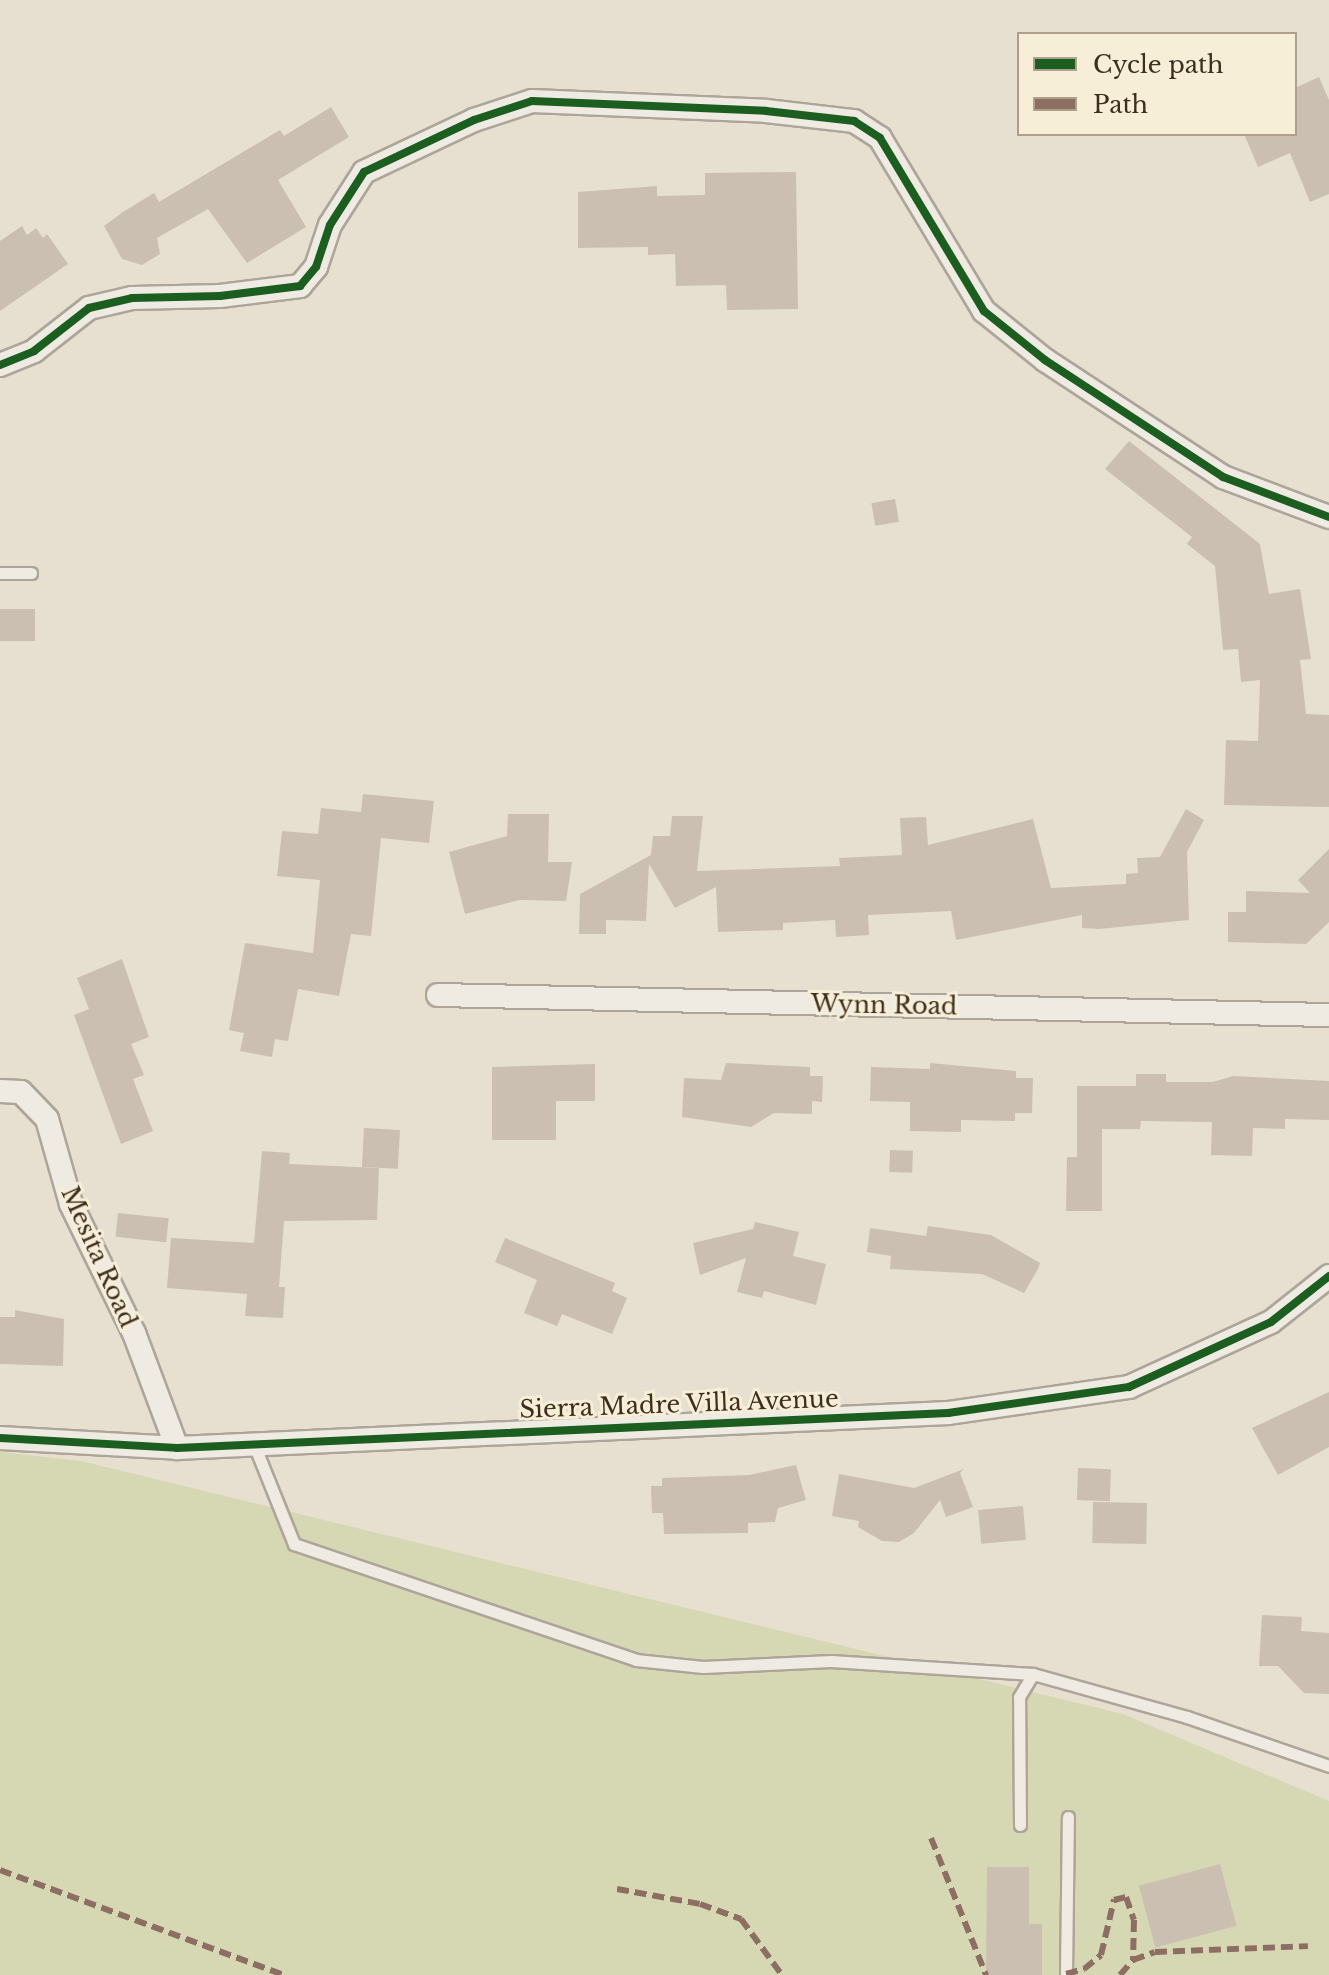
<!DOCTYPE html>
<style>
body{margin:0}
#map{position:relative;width:1329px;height:1975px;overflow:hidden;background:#e7e0d1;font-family:"Libre Baskerville",serif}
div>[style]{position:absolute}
.green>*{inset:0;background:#d6d7b3}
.building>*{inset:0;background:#cbbfb2;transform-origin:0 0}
.roads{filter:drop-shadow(2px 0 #ada599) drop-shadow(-2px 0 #ada599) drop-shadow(0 2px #ada599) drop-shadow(0 -2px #ada599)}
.lane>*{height:11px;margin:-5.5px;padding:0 5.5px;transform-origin:5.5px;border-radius:5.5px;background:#efebe3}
.street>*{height:22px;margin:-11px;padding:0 11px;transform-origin:11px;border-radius:11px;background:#efebe3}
.quiet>*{height:6px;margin-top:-3px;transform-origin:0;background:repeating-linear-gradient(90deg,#8d6e63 0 12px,transparent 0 18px)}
.cycleway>*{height:8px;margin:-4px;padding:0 4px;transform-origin:4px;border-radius:4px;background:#1b5e20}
span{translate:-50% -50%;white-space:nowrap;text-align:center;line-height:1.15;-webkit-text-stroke:6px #f7eed8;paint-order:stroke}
.street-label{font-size:24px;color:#3d2e20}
.legend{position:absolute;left:1017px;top:32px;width:280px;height:104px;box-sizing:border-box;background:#f7eed8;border:2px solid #ada18e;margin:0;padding:10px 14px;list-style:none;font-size:24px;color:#3d2e20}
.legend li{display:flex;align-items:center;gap:16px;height:40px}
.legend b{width:40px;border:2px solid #ada18e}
</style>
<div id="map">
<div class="green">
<div style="clip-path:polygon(0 1452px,81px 1461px,1123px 1714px,1329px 1801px,1329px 1975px,0 1975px)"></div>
</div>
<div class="building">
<div style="clip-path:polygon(1319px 77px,1329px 100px,1329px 194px,1310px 202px,1290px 153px,1258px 167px,1244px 134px,1295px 134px,1295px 88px)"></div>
<div style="clip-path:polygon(331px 107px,349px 137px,278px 180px,306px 227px,247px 263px,208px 209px,157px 238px,160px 254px,142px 265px,122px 259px,104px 226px,123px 212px,154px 193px,159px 202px,280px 130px,284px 136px)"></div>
<div style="clip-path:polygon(796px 172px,798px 309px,727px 310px,726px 285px,676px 286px,675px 254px,648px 255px,648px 247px,578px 248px,578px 192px,657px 186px,657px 196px,705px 195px,705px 173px)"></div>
<div style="clip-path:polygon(22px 226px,27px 235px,36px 228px,43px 238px,47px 234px,68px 264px,0 311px,0 241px)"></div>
<div style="clip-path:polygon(1129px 441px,1260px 544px,1269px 594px,1300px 589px,1311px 659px,1300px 660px,1306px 714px,1329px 715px,1329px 807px,1224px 805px,1226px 740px,1258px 741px,1260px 680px,1241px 682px,1238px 649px,1223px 650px,1215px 566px,1187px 544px,1192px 537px,1105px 469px)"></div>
<div style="left:895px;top:499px;width:23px;height:24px;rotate:80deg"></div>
<div style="left:0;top:609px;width:35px;height:32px"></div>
<div style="clip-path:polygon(363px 794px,434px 801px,429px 843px,381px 838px,371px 936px,351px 934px,339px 996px,298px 989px,288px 1041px,275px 1039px,272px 1057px,240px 1051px,244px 1033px,229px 1030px,245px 943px,313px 953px,320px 880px,277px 876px,282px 831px,318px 834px,321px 808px,361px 812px)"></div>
<div style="clip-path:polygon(1186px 809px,1204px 820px,1187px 852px,1189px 920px,1099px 929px,1082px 928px,1082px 915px,956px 940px,951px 911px,868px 915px,869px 935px,836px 937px,835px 920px,783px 923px,783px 930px,718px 932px,716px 887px,675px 908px,649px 864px,646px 921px,606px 920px,606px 934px,579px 934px,580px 894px,651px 855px,653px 836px,670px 836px,672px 816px,703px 816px,697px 871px,840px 866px,839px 858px,902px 855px,900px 818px,926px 817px,928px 845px,1033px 819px,1051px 888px,1126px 884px,1126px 874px,1138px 873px,1137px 858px,1160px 857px)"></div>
<div style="clip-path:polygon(508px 814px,549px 814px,548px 862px,572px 862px,566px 901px,520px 900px,465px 914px,449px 852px,507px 836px)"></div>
<div style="clip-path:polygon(1329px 849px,1329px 922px,1306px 944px,1228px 942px,1228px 912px,1246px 912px,1246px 891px,1310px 893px,1298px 880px)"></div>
<div style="clip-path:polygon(122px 959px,149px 1037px,131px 1044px,144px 1075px,133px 1079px,153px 1131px,121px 1144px,74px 1015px,89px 1009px,77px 978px)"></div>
<div style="clip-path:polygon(726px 1063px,810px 1067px,810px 1076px,823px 1076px,822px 1102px,812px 1101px,812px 1114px,774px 1113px,751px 1127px,682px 1117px,684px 1078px,721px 1080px)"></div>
<div style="clip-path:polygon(930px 1063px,1016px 1071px,1016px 1078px,1033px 1078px,1032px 1113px,1015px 1113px,1015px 1121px,961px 1120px,961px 1132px,910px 1131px,910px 1102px,870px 1101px,871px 1067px,930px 1069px)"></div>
<div style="clip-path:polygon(595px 1064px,595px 1101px,556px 1101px,556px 1140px,492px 1140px,492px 1067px)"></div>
<div style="clip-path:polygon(1136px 1074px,1166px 1074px,1166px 1082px,1213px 1082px,1233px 1076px,1329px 1081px,1329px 1120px,1285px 1119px,1285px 1129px,1253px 1128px,1252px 1156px,1211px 1155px,1212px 1122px,1141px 1121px,1140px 1129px,1102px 1129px,1102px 1211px,1066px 1211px,1067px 1157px,1077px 1157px,1077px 1086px,1136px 1086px)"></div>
<div style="left:364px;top:1128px;width:36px;height:39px;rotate:3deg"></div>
<div style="left:890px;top:1150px;width:23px;height:22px;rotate:2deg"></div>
<div style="clip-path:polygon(262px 1151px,290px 1153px,289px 1164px,379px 1168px,377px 1220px,284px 1221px,279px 1287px,285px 1287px,283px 1318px,245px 1316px,247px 1294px,167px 1288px,171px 1238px,254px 1243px)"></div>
<div style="left:118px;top:1213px;width:51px;height:24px;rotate:6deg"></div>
<div style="clip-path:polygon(755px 1222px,799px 1232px,793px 1256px,826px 1264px,816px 1305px,764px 1291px,762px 1298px,737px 1292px,746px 1258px,700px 1275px,693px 1243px,753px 1229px)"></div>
<div style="clip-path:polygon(928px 1226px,991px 1235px,1040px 1263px,1038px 1269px,1024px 1293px,982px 1274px,890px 1269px,891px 1256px,867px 1252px,870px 1228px,926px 1236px)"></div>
<div style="clip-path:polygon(505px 1238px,615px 1283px,612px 1291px,627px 1298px,612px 1334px,562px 1314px,557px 1326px,524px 1313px,537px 1280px,495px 1262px)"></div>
<div style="clip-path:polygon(15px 1310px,64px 1319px,63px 1366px,0 1364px,0 1317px,15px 1317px)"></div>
<div style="clip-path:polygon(1329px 1392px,1329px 1447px,1278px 1475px,1252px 1428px)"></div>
<div style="clip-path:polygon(796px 1465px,806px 1500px,778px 1508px,775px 1522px,748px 1523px,748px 1533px,664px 1534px,663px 1513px,652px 1513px,651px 1486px,662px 1486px,662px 1478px,749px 1475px)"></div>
<div style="left:1078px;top:1468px;width:33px;height:32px;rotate:2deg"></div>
<div style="clip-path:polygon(964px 1469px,960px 1473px,973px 1507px,946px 1517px,940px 1500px,914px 1533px,899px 1542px,882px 1541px,858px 1527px,859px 1521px,832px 1516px,839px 1474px,914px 1488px)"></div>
<div style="left:1093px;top:1502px;width:54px;height:41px;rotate:1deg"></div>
<div style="left:1023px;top:1506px;width:34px;height:45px;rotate:85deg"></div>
<div style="clip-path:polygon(1262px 1615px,1302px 1617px,1301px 1631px,1329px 1633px,1329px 1694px,1304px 1693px,1278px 1666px,1259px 1666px)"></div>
<div style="left:1220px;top:1864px;width:64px;height:84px;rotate:75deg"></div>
<div style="clip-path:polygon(987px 1867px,1029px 1867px,1029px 1924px,1042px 1924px,1042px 1975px,986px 1975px)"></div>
</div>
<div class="roads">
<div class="lane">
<div style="left:0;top:573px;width:31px"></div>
<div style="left:253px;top:1442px;width:110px;rotate:68.1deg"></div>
<div style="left:294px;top:1544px;width:361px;rotate:18.7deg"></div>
<div style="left:636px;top:1660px;width:67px;rotate:6deg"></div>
<div style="left:703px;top:1667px;width:128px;rotate:-2.7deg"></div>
<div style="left:831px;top:1661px;width:202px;rotate:3.7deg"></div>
<div style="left:1033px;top:1674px;width:160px;rotate:15.6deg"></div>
<div style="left:1187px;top:1717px;width:150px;rotate:19deg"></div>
<div style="left:1020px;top:1825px;width:128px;rotate:-90.4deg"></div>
<div style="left:1019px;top:1697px;width:27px;rotate:-59deg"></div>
<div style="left:1066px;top:1975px;width:158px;rotate:-89.3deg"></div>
</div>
<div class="street">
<div style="left:0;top:365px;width:37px;rotate:-22deg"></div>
<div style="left:34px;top:351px;width:70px;rotate:-38deg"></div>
<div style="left:89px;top:308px;width:44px;rotate:-13.1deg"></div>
<div style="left:132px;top:298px;width:88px;rotate:-1.3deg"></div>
<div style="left:220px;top:296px;width:81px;rotate:-7.1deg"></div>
<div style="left:300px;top:286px;width:25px;rotate:-50deg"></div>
<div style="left:316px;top:267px;width:44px;rotate:-71.6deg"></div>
<div style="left:330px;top:225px;width:63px;rotate:-57.3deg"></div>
<div style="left:364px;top:172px;width:122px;rotate:-25.3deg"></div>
<div style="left:474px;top:120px;width:61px;rotate:-18.1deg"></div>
<div style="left:532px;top:101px;width:234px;rotate:2.4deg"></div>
<div style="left:766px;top:111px;width:89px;rotate:6.5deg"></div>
<div style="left:854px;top:121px;width:31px;rotate:33deg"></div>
<div style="left:880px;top:138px;width:202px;rotate:59deg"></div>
<div style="left:984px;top:311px;width:78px;rotate:38.8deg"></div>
<div style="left:1045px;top:360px;width:213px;rotate:33.3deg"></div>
<div style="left:1223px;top:477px;width:113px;rotate:20.7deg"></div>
<div style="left:438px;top:995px;width:891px;rotate:1.29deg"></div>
<div style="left:0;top:1091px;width:21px;rotate:3deg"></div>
<div style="left:21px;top:1092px;width:37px;rotate:46deg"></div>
<div style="left:47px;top:1119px;width:88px;rotate:74.2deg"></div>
<div style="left:71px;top:1204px;width:144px;rotate:64deg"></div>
<div style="left:134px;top:1333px;width:123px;rotate:69.5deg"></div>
<div style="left:0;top:1438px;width:177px;rotate:3.2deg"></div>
<div style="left:177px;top:1448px;width:772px;rotate:-2.6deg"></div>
<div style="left:948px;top:1413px;width:183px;rotate:-8.2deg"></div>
<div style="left:1129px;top:1387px;width:156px;rotate:-24.6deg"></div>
<div style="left:1271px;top:1322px;width:74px;rotate:-38.4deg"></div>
</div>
</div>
<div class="quiet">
<div style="left:931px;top:1838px;width:148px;rotate:68.1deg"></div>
<div style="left:0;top:1870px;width:303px;rotate:20.3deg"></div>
<div style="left:617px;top:1889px;width:84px;rotate:10.2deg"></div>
<div style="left:700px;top:1904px;width:44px;rotate:20.1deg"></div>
<div style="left:741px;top:1919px;width:69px;rotate:53.8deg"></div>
<div style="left:1066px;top:1974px;width:19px;rotate:-16deg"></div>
<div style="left:1084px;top:1969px;width:22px;rotate:-39deg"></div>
<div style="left:1101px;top:1955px;width:57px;rotate:-76.7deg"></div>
<div style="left:1114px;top:1900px;width:12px;rotate:-14deg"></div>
<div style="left:1126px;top:1897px;width:24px;rotate:71deg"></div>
<div style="left:1134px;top:1920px;width:40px;rotate:91.4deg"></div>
<div style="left:1120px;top:1975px;width:20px;rotate:-49deg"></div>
<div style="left:1133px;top:1960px;width:23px;rotate:-20deg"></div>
<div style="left:1155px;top:1952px;width:153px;rotate:-2.2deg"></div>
</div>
<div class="cycleway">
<div style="left:0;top:365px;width:37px;rotate:-22deg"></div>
<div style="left:34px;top:351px;width:70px;rotate:-38deg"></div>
<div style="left:89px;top:308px;width:44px;rotate:-13.1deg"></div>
<div style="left:132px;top:298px;width:88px;rotate:-1.3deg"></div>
<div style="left:220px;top:296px;width:81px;rotate:-7.1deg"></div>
<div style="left:300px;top:286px;width:25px;rotate:-50deg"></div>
<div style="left:316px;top:267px;width:44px;rotate:-71.6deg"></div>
<div style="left:330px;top:225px;width:63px;rotate:-57.3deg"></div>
<div style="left:364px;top:172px;width:122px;rotate:-25.3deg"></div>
<div style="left:474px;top:120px;width:61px;rotate:-18.1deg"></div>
<div style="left:532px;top:101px;width:234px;rotate:2.4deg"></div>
<div style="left:766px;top:111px;width:89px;rotate:6.5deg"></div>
<div style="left:854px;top:121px;width:31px;rotate:33deg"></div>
<div style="left:880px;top:138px;width:202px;rotate:59deg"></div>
<div style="left:984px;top:311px;width:78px;rotate:38.8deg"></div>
<div style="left:1045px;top:360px;width:213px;rotate:33.3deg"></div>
<div style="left:1223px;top:477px;width:113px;rotate:20.7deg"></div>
<div style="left:0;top:1438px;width:177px;rotate:3.2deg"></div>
<div style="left:177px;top:1448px;width:772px;rotate:-2.6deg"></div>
<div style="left:948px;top:1413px;width:183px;rotate:-8.2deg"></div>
<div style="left:1129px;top:1387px;width:156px;rotate:-24.6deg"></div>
<div style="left:1271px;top:1322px;width:74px;rotate:-38.4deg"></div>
</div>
<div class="street-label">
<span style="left:884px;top:1005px;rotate:1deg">Wynn Road</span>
<span style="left:99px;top:1257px;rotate:66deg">Mesita Road</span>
<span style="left:679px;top:1404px;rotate:-2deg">Sierra Madre Villa Avenue</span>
</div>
<ul class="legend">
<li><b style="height:10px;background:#1b5e20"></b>Cycle path</li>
<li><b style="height:10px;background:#8d6e63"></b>Path</li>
</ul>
</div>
